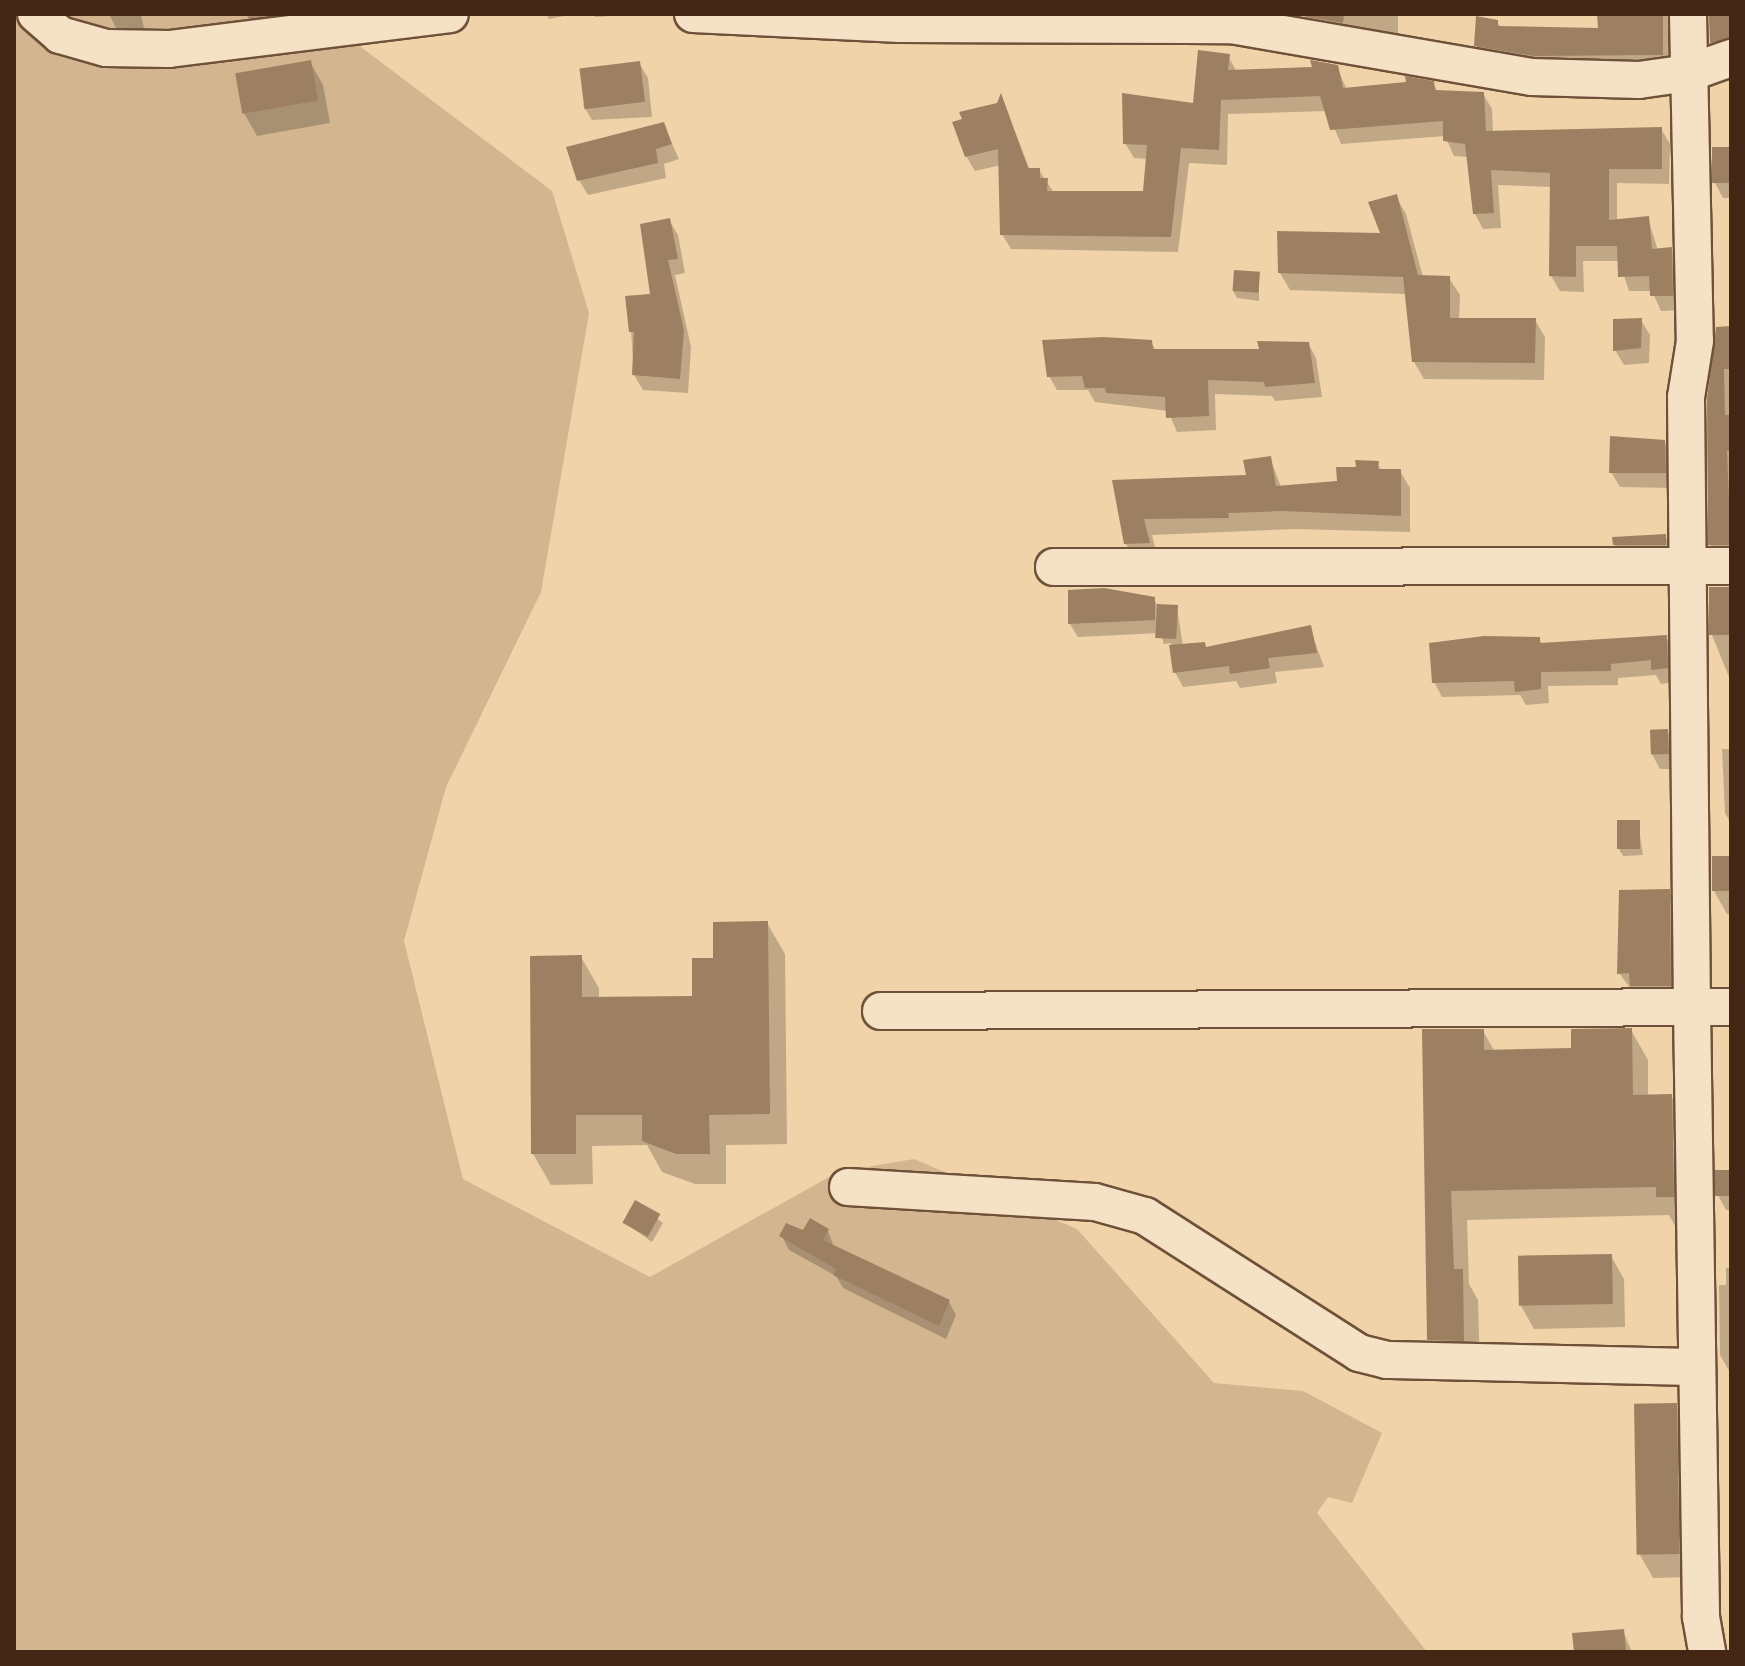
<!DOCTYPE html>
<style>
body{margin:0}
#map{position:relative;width:1745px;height:1666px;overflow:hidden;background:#f0d3a8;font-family:"Old Standard TT",serif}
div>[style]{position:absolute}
.green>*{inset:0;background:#d3b68f}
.shadow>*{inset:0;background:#0003}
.building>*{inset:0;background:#9d8061;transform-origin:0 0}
.roads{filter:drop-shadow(2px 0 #6f5139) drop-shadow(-2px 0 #6f5139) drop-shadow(0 2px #6f5139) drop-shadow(0 -2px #6f5139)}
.minor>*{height:36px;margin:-18px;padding:0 18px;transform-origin:18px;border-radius:18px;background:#f5e2c6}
span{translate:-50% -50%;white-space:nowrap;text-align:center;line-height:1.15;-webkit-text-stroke:7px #f5e2c6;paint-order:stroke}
.frame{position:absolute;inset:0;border:16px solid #442614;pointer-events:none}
</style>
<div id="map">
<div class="green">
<div style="clip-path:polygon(14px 14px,317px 14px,552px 191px,589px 313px,541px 592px,446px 787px,404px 941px,463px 1179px,650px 1277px,838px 1172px,914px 1159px,1077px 1229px,1214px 1383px,1303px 1391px,1382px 1433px,1352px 1503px,1328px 1497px,1317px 1513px,1427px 1652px,14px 1652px)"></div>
</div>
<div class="shadow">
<div style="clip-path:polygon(109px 14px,141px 14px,145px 33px,118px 32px)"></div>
<div style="clip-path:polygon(246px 14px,286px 14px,289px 29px,256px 33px)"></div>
<div style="clip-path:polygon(546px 14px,575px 14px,549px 19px)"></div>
<div style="clip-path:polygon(593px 14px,625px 14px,625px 15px,595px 17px)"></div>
<div style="clip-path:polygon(1161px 14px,1398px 14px,1398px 45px,1315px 32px,1306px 16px,1164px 19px)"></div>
<div style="clip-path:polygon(1599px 14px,1689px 14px,1671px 71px,1486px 61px,1476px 45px,1497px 22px,1501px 28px,1600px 30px)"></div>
<div style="clip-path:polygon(1731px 14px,1731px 56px,1721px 59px,1712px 43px,1708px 14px)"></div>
<div style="clip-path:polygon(1228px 56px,1237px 72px,1337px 67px,1347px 90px,1433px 83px,1438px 92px,1483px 94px,1492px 109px,1493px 133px,1661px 129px,1670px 144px,1669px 184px,1617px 183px,1617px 221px,1648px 218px,1658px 251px,1671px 249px,1680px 264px,1681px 310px,1661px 311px,1652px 291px,1629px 291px,1619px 261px,1583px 261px,1584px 292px,1560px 291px,1551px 276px,1552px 187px,1498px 185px,1501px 228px,1483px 229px,1475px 214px,1469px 157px,1454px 156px,1445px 136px,1341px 144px,1327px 111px,1228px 114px,1227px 165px,1189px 163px,1178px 252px,1011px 249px,1002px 234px,1001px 165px,975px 171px,966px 156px,1002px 98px,1030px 170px,1039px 170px,1054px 193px,1145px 193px,1148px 159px,1134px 158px,1125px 143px,1195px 105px)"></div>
<div style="clip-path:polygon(310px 62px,323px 85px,330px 123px,257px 136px,244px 113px)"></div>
<div style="clip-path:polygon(639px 63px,648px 78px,652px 117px,592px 120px,583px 105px)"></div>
<div style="clip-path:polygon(663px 124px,679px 159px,664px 164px,666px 178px,588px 195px,579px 180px)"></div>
<div style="clip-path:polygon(1731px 149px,1731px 198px,1723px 198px,1715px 183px)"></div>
<div style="clip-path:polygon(1396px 197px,1406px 214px,1423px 277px,1449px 278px,1460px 295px,1459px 320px,1535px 320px,1545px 337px,1544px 380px,1424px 379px,1414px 362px,1407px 294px,1290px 290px,1280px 273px,1383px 236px)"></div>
<div style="clip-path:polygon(669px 220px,678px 235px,685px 273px,675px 275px,691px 347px,688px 393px,643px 390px,634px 375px,631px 331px,652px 296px)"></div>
<div style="clip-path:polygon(1259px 274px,1259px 301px,1237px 298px,1233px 291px)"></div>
<div style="clip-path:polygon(1641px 320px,1650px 335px,1649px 363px,1624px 365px,1615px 350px)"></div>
<div style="clip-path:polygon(1731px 328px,1731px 560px,1719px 559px,1710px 544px,1709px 399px)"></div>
<div style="clip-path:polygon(1151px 342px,1156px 351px,1261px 351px,1308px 343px,1316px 358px,1322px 397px,1275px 401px,1272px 396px,1215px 394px,1216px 430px,1177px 432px,1168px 411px,1095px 402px,1088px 390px,1057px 390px,1049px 376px)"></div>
<div style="clip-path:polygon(1664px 442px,1673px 457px,1673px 488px,1620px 487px,1611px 472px)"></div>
<div style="clip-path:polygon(1270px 458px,1281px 487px,1339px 483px,1377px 463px,1382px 471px,1400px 471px,1410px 488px,1410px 532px,1294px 529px,1152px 535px,1158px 559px,1136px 561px,1126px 544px,1114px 482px,1249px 477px)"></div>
<div style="clip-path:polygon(1665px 536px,1674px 551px,1623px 560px,1615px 545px)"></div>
<div style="clip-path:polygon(1731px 587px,1731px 677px,1729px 677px,1712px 635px)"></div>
<div style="clip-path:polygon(1154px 599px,1158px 606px,1177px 607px,1183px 646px,1207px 649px,1310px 628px,1324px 667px,1275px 672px,1277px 683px,1240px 688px,1236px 681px,1183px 687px,1175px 672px,1171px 643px,1164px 644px,1160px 633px,1078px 637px,1070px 624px)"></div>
<div style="clip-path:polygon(1666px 637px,1674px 651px,1675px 682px,1661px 684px,1656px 675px,1618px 678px,1618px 685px,1548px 686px,1549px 703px,1526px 705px,1520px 695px,1442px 697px,1434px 682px,1539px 639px,1542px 644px)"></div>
<div style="clip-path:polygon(1667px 731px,1676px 746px,1676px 769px,1660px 769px,1652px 754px)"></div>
<div style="clip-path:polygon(1722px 749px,1731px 749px,1731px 824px,1725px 813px)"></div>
<div style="clip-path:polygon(1638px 822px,1643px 855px,1623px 856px,1619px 849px)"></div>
<div style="clip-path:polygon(1731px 858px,1731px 914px,1727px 914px,1714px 891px)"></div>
<div style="clip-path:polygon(1669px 891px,1677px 906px,1678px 1001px,1640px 1001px,1619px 973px)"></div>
<div style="clip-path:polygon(767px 923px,785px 954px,787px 1144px,726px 1145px,726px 1184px,695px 1184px,662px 1172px,647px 1145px,592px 1146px,593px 1184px,551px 1185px,533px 1154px,581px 957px,599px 988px,599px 999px,695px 998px,715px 960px)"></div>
<div style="clip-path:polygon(1631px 1030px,1648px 1060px,1648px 1097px,1671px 1096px,1688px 1125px,1690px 1225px,1675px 1226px,1669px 1215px,1467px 1220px,1469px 1284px,1478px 1300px,1480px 1369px,1446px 1369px,1429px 1339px,1424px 1031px,1483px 1031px,1495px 1052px,1573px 1050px)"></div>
<div style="clip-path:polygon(1731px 1172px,1731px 1210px,1726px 1210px,1718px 1195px)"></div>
<div style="clip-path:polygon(636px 1203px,663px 1223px,652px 1242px,625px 1223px)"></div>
<div style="clip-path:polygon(828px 1231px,834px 1247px,949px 1302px,956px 1315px,946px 1339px,843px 1288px,836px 1276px,789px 1250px,782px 1236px)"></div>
<div style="clip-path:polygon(1611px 1256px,1624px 1279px,1625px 1327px,1534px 1329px,1521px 1306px)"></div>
<div style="clip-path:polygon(1726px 1268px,1731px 1268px,1731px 1374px,1720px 1355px,1719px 1285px,1726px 1285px)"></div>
<div style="clip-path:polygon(1676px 1405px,1689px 1428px,1691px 1577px,1653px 1578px,1640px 1555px)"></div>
<div style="clip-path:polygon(1623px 1631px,1632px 1652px,1576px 1652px)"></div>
</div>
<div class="building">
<div style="clip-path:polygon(1291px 14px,1344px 14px,1343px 23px)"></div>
<div style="clip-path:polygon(1597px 14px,1663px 14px,1663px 55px,1534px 56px,1474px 46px,1476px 16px,1498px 20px,1498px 26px,1598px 28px)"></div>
<div style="clip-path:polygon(1709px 14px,1731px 14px,1731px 38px,1710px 43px)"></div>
<div style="clip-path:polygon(1198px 50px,1230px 54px,1228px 70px,1312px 67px,1310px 60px,1338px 65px,1343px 88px,1406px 82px,1405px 76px,1434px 81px,1435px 90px,1484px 92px,1486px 131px,1662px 127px,1662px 169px,1609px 169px,1609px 220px,1649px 216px,1652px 249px,1672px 247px,1673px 296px,1650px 296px,1649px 276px,1618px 277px,1617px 246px,1576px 246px,1576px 277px,1549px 276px,1550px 173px,1491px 170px,1494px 213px,1473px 214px,1465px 144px,1443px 141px,1443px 121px,1330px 130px,1320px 96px,1221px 100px,1219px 150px,1181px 148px,1171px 237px,1000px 235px,998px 149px,965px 157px,952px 122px,962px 119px,959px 112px,997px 103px,1001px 93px,1028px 168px,1040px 168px,1040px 178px,1048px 178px,1047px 191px,1143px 191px,1147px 145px,1123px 144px,1122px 93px,1193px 103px)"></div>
<div style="left:311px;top:60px;width:41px;height:77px;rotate:80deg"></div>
<div style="left:640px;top:61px;width:41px;height:61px;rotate:83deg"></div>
<div style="clip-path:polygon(664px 122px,672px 144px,656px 149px,658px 163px,577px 181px,566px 147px)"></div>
<div style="left:1731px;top:147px;width:36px;height:19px;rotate:90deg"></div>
<div style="clip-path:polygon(1397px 194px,1418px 275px,1450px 276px,1450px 318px,1536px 318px,1535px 363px,1412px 362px,1403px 277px,1278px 273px,1277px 231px,1380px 233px,1368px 202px)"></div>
<div style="clip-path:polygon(670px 218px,678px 259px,668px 260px,684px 330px,680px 379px,632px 375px,634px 332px,629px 332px,625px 296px,650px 294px,640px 224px)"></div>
<div style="left:1234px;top:270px;width:26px;height:21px;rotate:4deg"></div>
<div style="clip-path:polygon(1642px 318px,1641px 348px,1613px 351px,1613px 319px)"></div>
<div style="clip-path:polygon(1731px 326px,1731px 369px,1724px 369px,1725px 415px,1731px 415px,1731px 451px,1727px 451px,1731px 545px,1708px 545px,1707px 399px,1716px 327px)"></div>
<div style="clip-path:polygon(1103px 337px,1152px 340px,1153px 349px,1259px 349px,1257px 341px,1309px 342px,1315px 383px,1265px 387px,1264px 382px,1208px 380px,1209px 416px,1166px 418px,1165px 397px,1106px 393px,1105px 388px,1085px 388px,1082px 376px,1047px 377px,1042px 340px)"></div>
<div style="clip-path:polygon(1610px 436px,1665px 440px,1666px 473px,1609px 473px)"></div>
<div style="clip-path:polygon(1271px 456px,1276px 486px,1337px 481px,1336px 467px,1356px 467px,1355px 460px,1379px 461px,1378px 469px,1401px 469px,1401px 516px,1283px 511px,1228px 513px,1229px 518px,1144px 519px,1150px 543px,1124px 544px,1112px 480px,1246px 475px,1243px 460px)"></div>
<div style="clip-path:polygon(1666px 534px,1666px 545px,1613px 545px,1612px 537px)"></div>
<div style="left:1709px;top:587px;width:22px;height:48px"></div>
<div style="clip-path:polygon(1104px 588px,1155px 597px,1155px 620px,1068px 624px,1068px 590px)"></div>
<div style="left:1157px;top:604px;width:21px;height:34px;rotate:3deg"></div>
<div style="clip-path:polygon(1311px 625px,1317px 653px,1268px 658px,1270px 668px,1230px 674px,1229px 666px,1173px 673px,1169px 645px,1205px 642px,1206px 647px)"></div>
<div style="clip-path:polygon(1667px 635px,1668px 668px,1651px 670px,1651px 660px,1611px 664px,1611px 671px,1541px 672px,1541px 689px,1515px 692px,1514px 681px,1432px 683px,1429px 643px,1484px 636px,1540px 637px,1540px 643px)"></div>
<div style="left:1668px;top:729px;width:25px;height:18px;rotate:88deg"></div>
<div style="left:1640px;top:820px;width:29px;height:23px;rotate:90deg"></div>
<div style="left:1731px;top:856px;width:35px;height:19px;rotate:90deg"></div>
<div style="clip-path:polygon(1670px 889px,1671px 986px,1630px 986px,1629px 973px,1617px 974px,1619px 890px)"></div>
<div style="clip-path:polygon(768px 921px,770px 1114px,709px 1115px,710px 1154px,676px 1154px,642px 1141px,642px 1115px,576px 1115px,576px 1154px,531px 1154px,530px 956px,582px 955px,582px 997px,692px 996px,692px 958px,713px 958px,713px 922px)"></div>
<div style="clip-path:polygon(1632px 1028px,1633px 1095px,1672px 1094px,1674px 1197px,1656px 1197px,1656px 1187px,1451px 1191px,1454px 1269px,1463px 1269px,1464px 1341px,1427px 1340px,1422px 1029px,1484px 1029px,1484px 1050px,1571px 1048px,1571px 1029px)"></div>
<div style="left:1715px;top:1170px;width:16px;height:26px"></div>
<div style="left:635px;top:1200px;width:29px;height:26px;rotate:29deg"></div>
<div style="clip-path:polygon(810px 1218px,829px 1229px,823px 1240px,950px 1300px,939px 1326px,833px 1275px,836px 1269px,779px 1236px,786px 1223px,803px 1230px)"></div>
<div style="left:1612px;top:1254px;width:50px;height:94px;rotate:89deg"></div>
<div style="left:1677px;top:1403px;width:151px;height:43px;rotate:89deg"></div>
<div style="clip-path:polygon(1624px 1629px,1626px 1652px,1574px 1652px,1572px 1633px)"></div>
</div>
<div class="roads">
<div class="minor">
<div style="left:36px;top:14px;width:32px;rotate:41deg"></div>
<div style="left:60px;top:35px;width:48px;rotate:15.8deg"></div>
<div style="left:106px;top:48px;width:63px;rotate:0.9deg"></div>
<div style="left:169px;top:49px;width:283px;rotate:-7.1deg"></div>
<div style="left:693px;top:14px;width:207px;rotate:2.8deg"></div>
<div style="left:900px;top:24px;width:331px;rotate:0.2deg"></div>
<div style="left:1231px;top:25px;width:305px;rotate:9.8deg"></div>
<div style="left:1532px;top:77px;width:107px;rotate:1.6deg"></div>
<div style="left:1639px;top:80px;width:50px;rotate:-8deg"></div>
<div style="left:1689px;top:73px;width:45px;rotate:-19.7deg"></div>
<div style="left:1688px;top:14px;width:327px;rotate:88.8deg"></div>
<div style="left:1695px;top:341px;width:57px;rotate:99.1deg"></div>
<div style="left:1686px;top:397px;width:610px;rotate:89.44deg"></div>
<div style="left:1692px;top:1007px;width:610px;rotate:89.15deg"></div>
<div style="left:1701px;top:1617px;width:36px;rotate:80deg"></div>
<div style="left:1054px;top:567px;width:677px;rotate:-0.08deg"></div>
<div style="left:881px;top:1011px;width:850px;rotate:-0.27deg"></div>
<div style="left:848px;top:1187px;width:247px;rotate:3.5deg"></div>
<div style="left:1095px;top:1202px;width:52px;rotate:15.6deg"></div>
<div style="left:1145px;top:1216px;width:254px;rotate:32.6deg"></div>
<div style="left:1359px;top:1353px;width:29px;rotate:14deg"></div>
<div style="left:1387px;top:1360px;width:309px;rotate:1.3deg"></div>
</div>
</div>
<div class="frame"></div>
</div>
